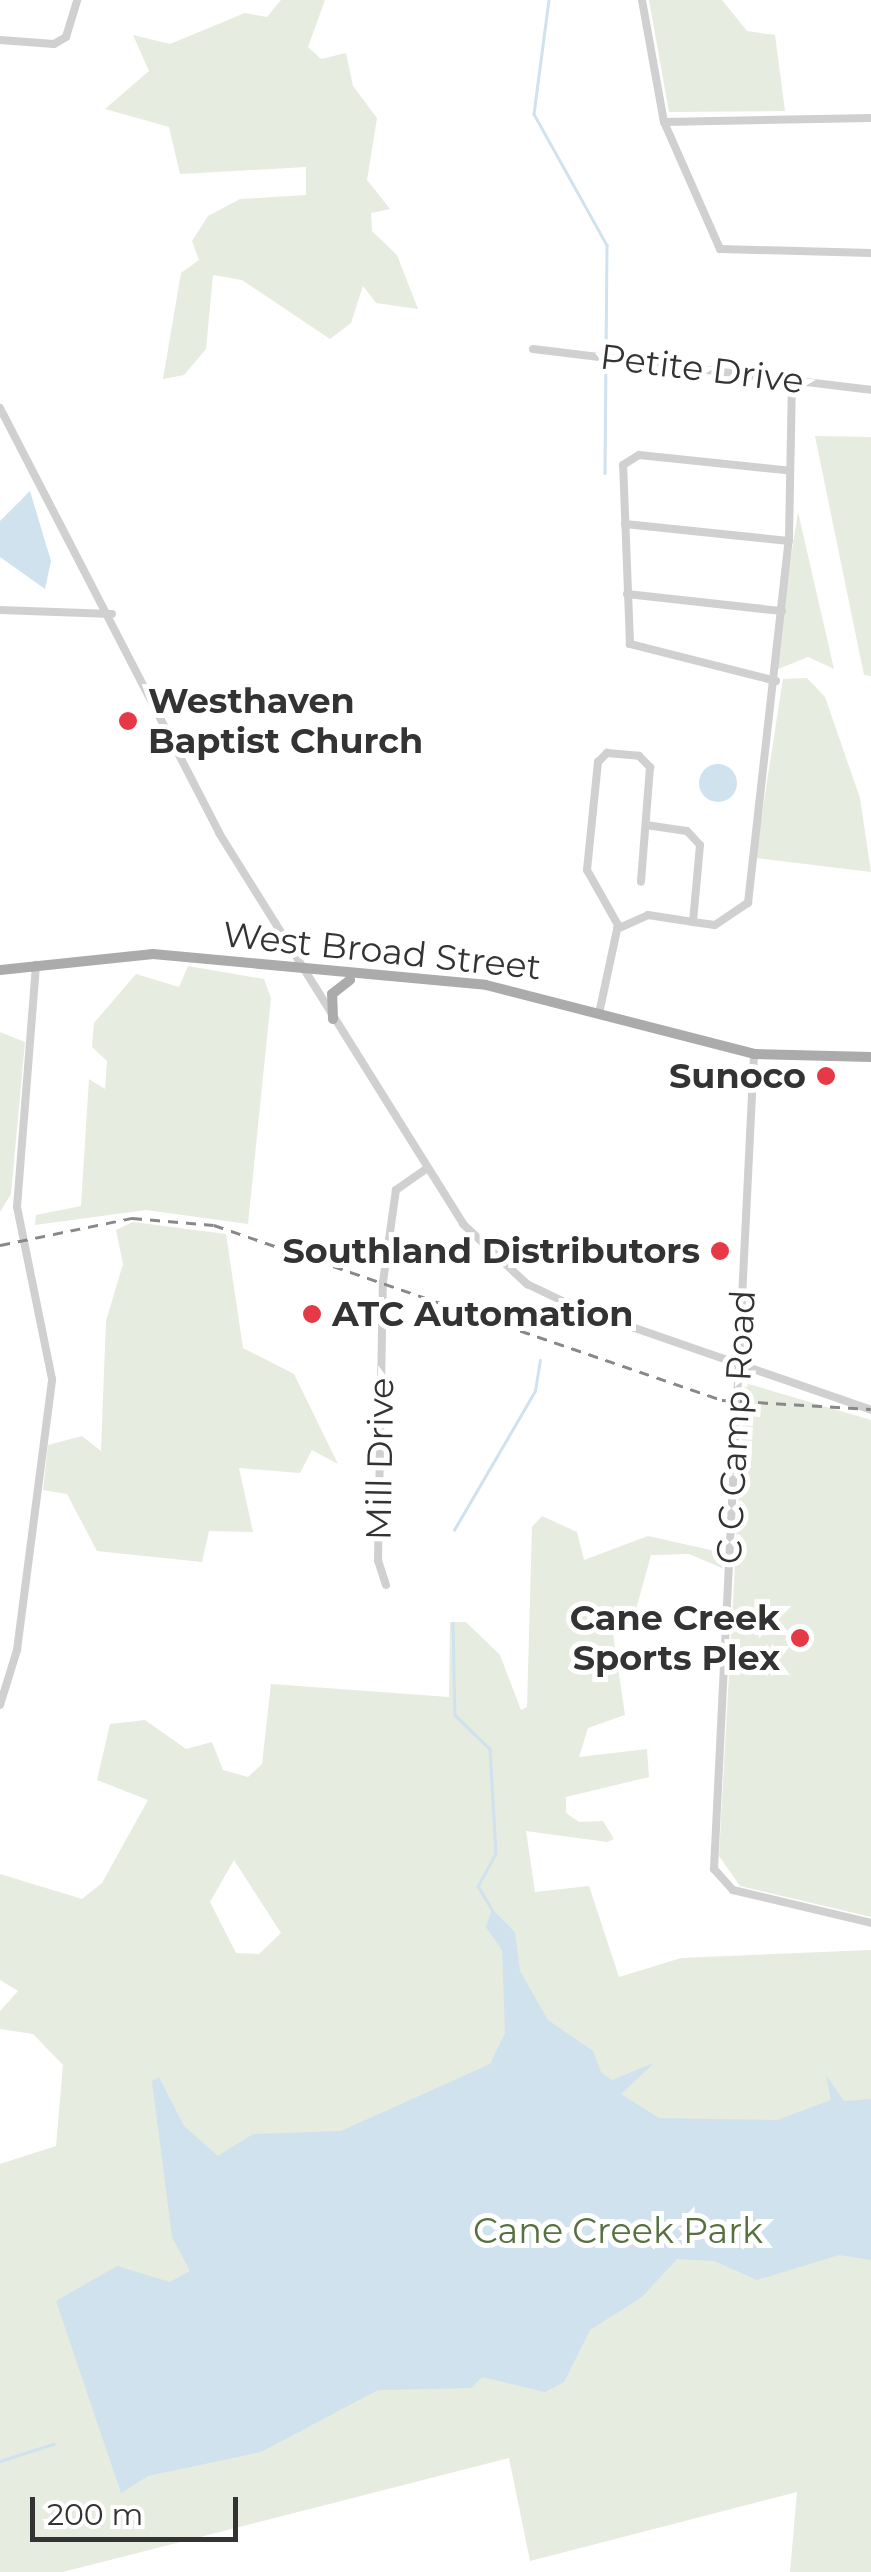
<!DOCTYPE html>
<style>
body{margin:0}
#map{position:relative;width:871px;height:2572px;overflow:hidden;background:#fff;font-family:Montserrat,sans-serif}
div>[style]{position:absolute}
.green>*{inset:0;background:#e6ecdf}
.water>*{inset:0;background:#cfe2ee}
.round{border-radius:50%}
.stream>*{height:2.5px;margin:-1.25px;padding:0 1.25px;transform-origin:1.25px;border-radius:1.25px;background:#cfe2ee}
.minor>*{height:8px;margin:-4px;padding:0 4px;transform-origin:4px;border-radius:4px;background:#d0d0d0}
.major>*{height:10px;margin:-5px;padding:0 5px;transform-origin:5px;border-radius:5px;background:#ababab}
.rail>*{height:2.5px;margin-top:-1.25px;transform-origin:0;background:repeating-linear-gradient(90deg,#888 0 10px,transparent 0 18px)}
.dots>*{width:28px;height:28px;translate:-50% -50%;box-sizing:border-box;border:5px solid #fff;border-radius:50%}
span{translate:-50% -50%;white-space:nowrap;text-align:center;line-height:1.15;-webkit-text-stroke:10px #fff;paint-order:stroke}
.street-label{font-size:35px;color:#333}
.poi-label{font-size:35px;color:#333;font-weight:700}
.left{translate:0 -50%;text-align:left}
.right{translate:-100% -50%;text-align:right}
.park-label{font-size:35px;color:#56703f}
.scale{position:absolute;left:30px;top:2497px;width:208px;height:45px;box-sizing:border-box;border:5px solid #333;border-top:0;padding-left:12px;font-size:30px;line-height:35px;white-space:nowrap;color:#333;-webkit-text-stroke:8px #fff;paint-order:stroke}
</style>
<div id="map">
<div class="green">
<div style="clip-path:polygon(281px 0,325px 0,308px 47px,321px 59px,346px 53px,353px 86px,377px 118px,367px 180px,390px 209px,371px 213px,372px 231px,397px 255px,418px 309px,376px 303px,363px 286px,351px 323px,330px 339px,242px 280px,213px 275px,206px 349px,184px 375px,163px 379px,181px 273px,199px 260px,192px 241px,208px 216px,240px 199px,306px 195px,306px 167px,180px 174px,169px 127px,105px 109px,149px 71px,133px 35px,170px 44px,245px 13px,267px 17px)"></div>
<div style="clip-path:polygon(649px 0,722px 0,747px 31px,775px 35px,785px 111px,669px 112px)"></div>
<div style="clip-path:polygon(815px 436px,871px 437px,871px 676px,864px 675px)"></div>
<div style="clip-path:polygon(798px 512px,834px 669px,808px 657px,773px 671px)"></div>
<div style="clip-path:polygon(807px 678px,825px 697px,860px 798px,871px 872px,755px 858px,783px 679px)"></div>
<div style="clip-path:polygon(188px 966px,264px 979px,271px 998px,248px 1224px,146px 1210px,35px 1225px,36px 1215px,81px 1206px,89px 1079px,105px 1089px,107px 1061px,92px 1047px,94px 1023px,136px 974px,179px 987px)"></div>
<div style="clip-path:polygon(0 1032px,25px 1042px,11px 1194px,0 1212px)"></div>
<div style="clip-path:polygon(133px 1222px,226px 1234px,243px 1348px,294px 1374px,338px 1464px,312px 1450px,300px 1473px,239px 1468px,253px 1532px,209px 1531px,202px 1562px,97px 1551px,67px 1494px,43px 1490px,48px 1445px,82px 1436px,101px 1451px,106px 1321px,123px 1264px,116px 1230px)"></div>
<div style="clip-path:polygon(745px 1383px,871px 1420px,871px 1917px,740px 1886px,719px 1856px)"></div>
<div style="clip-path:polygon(evenodd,542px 1516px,577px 1532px,584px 1560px,648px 1536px,724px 1553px,722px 1568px,689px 1554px,651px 1555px,635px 1613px,611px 1620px,625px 1715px,588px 1728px,579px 1757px,647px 1749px,649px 1777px,566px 1797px,566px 1813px,579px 1822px,603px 1821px,614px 1839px,607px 1842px,526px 1831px,535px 1892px,589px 1886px,619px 1977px,681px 1958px,871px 1950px,871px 2572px,790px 2572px,797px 2492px,530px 2561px,509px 2458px,63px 2572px,0 2572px,0 2164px,56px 2146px,63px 2065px,33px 2034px,0 2029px,0 2011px,18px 1991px,0 1980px,0 1874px,82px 1899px,102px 1883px,148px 1800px,97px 1780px,110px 1724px,145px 1720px,186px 1749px,212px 1742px,223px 1770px,248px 1777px,262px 1764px,271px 1684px,449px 1697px,450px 1622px,466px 1622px,500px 1655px,521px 1710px,527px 1707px,532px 1527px,542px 1516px,234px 1860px,281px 1933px,259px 1954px,236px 1953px,210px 1902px,234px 1860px)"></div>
</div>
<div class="water">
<div style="clip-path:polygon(30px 491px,51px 561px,45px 589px,0 557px,0 521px)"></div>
<div class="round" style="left:699px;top:764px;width:38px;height:38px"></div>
<div style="clip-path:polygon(492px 1909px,515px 1932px,520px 1971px,548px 2020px,593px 2051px,601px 2072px,612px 2080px,654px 2063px,621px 2094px,659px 2118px,777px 2120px,831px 2100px,826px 2075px,844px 2101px,871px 2099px,871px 2260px,839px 2255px,757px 2280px,714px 2261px,677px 2259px,642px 2297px,590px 2330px,564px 2382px,545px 2392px,482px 2377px,471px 2388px,378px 2390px,261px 2452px,148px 2476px,121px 2493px,56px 2301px,117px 2266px,170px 2282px,190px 2271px,172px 2237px,152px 2081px,159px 2077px,184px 2126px,218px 2156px,253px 2134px,341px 2131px,490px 2064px,505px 2033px,502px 1950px,486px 1927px)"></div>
</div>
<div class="stream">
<div style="left:549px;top:0;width:115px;rotate:97.5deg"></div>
<div style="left:534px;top:114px;width:150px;rotate:60.9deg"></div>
<div style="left:607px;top:245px;width:228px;rotate:90.5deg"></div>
<div style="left:454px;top:1530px;width:161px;rotate:-59.8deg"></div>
<div style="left:535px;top:1391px;width:31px;rotate:-81deg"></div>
<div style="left:453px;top:1623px;width:92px;rotate:88.8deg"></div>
<div style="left:455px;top:1715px;width:49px;rotate:44.2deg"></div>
<div style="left:490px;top:1749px;width:105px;rotate:86.7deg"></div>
<div style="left:496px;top:1854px;width:37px;rotate:119deg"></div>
<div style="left:478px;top:1886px;width:27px;rotate:59deg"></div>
<div style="left:0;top:2461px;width:56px;rotate:-17.8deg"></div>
</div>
<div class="minor">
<div style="left:642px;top:0;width:124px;rotate:79.8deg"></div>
<div style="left:664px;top:122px;width:139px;rotate:66.2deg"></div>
<div style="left:720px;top:249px;width:151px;rotate:1.5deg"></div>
<div style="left:0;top:40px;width:54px;rotate:4.2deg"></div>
<div style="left:54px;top:44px;width:14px;rotate:-30deg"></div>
<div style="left:66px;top:37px;width:39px;rotate:-73deg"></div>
<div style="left:664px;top:122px;width:207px;rotate:-1.1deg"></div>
<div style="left:533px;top:349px;width:340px;rotate:6.9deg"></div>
<div style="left:0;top:408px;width:478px;rotate:62.7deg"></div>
<div style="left:219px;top:833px;width:461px;rotate:58deg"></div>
<div style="left:463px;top:1224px;width:88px;rotate:43.2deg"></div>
<div style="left:527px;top:1284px;width:55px;rotate:25.6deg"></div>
<div style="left:577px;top:1308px;width:311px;rotate:19.1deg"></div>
<div style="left:625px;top:524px;width:165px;rotate:5.9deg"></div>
<div style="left:627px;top:594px;width:156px;rotate:6.3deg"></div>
<div style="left:0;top:610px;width:112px;rotate:2deg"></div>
<div style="left:776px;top:681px;width:151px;rotate:-165.8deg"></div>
<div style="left:630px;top:644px;width:179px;rotate:-92.2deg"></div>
<div style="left:623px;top:465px;width:19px;rotate:-32deg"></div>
<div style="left:639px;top:455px;width:147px;rotate:5.9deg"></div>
<div style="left:646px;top:825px;width:41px;rotate:8.3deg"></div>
<div style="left:687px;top:831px;width:19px;rotate:47deg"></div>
<div style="left:700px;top:845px;width:77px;rotate:95.2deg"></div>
<div style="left:693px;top:922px;width:22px;rotate:8deg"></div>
<div style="left:715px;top:925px;width:40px;rotate:-34deg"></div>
<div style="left:748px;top:903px;width:368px;rotate:-83.6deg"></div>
<div style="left:789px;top:537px;width:156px;rotate:-88.9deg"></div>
<div style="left:617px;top:929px;width:34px;rotate:-24deg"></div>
<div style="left:648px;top:915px;width:46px;rotate:8.8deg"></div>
<div style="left:600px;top:1009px;width:86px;rotate:-77.9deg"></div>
<div style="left:618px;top:925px;width:63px;rotate:-119.4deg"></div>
<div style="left:587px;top:870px;width:109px;rotate:-84.2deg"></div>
<div style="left:598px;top:762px;width:13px;rotate:-45deg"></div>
<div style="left:607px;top:753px;width:32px;rotate:5deg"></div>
<div style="left:639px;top:756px;width:16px;rotate:45deg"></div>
<div style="left:650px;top:767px;width:115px;rotate:94.5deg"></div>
<div style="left:754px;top:1054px;width:816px;rotate:92.81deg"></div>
<div style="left:714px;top:1869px;width:28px;rotate:48deg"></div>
<div style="left:733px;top:1890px;width:142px;rotate:13.4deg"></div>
<div style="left:386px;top:1585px;width:25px;rotate:-108deg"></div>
<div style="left:378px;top:1561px;width:279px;rotate:-89deg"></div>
<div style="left:383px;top:1282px;width:93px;rotate:-82deg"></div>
<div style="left:396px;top:1190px;width:37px;rotate:-35deg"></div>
<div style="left:0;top:1705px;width:58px;rotate:-72.8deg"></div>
<div style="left:17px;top:1650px;width:273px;rotate:-82.6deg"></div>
<div style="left:52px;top:1379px;width:176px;rotate:-101.5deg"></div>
<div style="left:17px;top:1207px;width:243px;rotate:-85.5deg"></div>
</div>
<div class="major">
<div style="left:0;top:970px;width:154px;rotate:-6deg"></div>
<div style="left:153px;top:954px;width:334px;rotate:5.3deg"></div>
<div style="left:486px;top:985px;width:277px;rotate:14.4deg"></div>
<div style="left:754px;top:1054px;width:117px;rotate:1.5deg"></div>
<div style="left:333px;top:1019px;width:25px;rotate:-92deg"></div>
<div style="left:332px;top:994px;width:23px;rotate:-38deg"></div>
</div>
<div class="rail">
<div style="left:0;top:1245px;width:135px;rotate:-11.6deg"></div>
<div style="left:132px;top:1218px;width:82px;rotate:4.9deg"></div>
<div style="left:214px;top:1225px;width:537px;rotate:19.01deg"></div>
<div style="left:722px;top:1400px;width:149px;rotate:3.5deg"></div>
</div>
<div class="dots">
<div style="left:128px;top:721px;background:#e63946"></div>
<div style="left:826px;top:1076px;background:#e63946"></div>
<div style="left:720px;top:1251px;background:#e63946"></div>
<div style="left:312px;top:1314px;background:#e63946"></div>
<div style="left:800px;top:1638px;background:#e63946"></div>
</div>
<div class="street-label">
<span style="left:702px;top:369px;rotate:7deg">Petite Drive</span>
<span style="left:382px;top:951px;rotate:6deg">West Broad Street</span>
<span style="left:736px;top:1427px;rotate:-87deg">C C Camp Road</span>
<span style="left:380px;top:1459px;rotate:-89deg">Mill Drive</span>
</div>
<div class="poi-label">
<span class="left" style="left:148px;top:721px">Westhaven<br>Baptist Church</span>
<span class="right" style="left:806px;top:1076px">Sunoco</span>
<span class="right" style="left:700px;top:1251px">Southland Distributors</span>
<span class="left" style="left:332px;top:1314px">ATC Automation</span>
<span class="right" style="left:780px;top:1638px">Cane Creek<br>Sports Plex</span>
</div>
<div class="park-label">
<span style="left:618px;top:2231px">Cane Creek Park</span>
</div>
<div class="scale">200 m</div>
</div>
